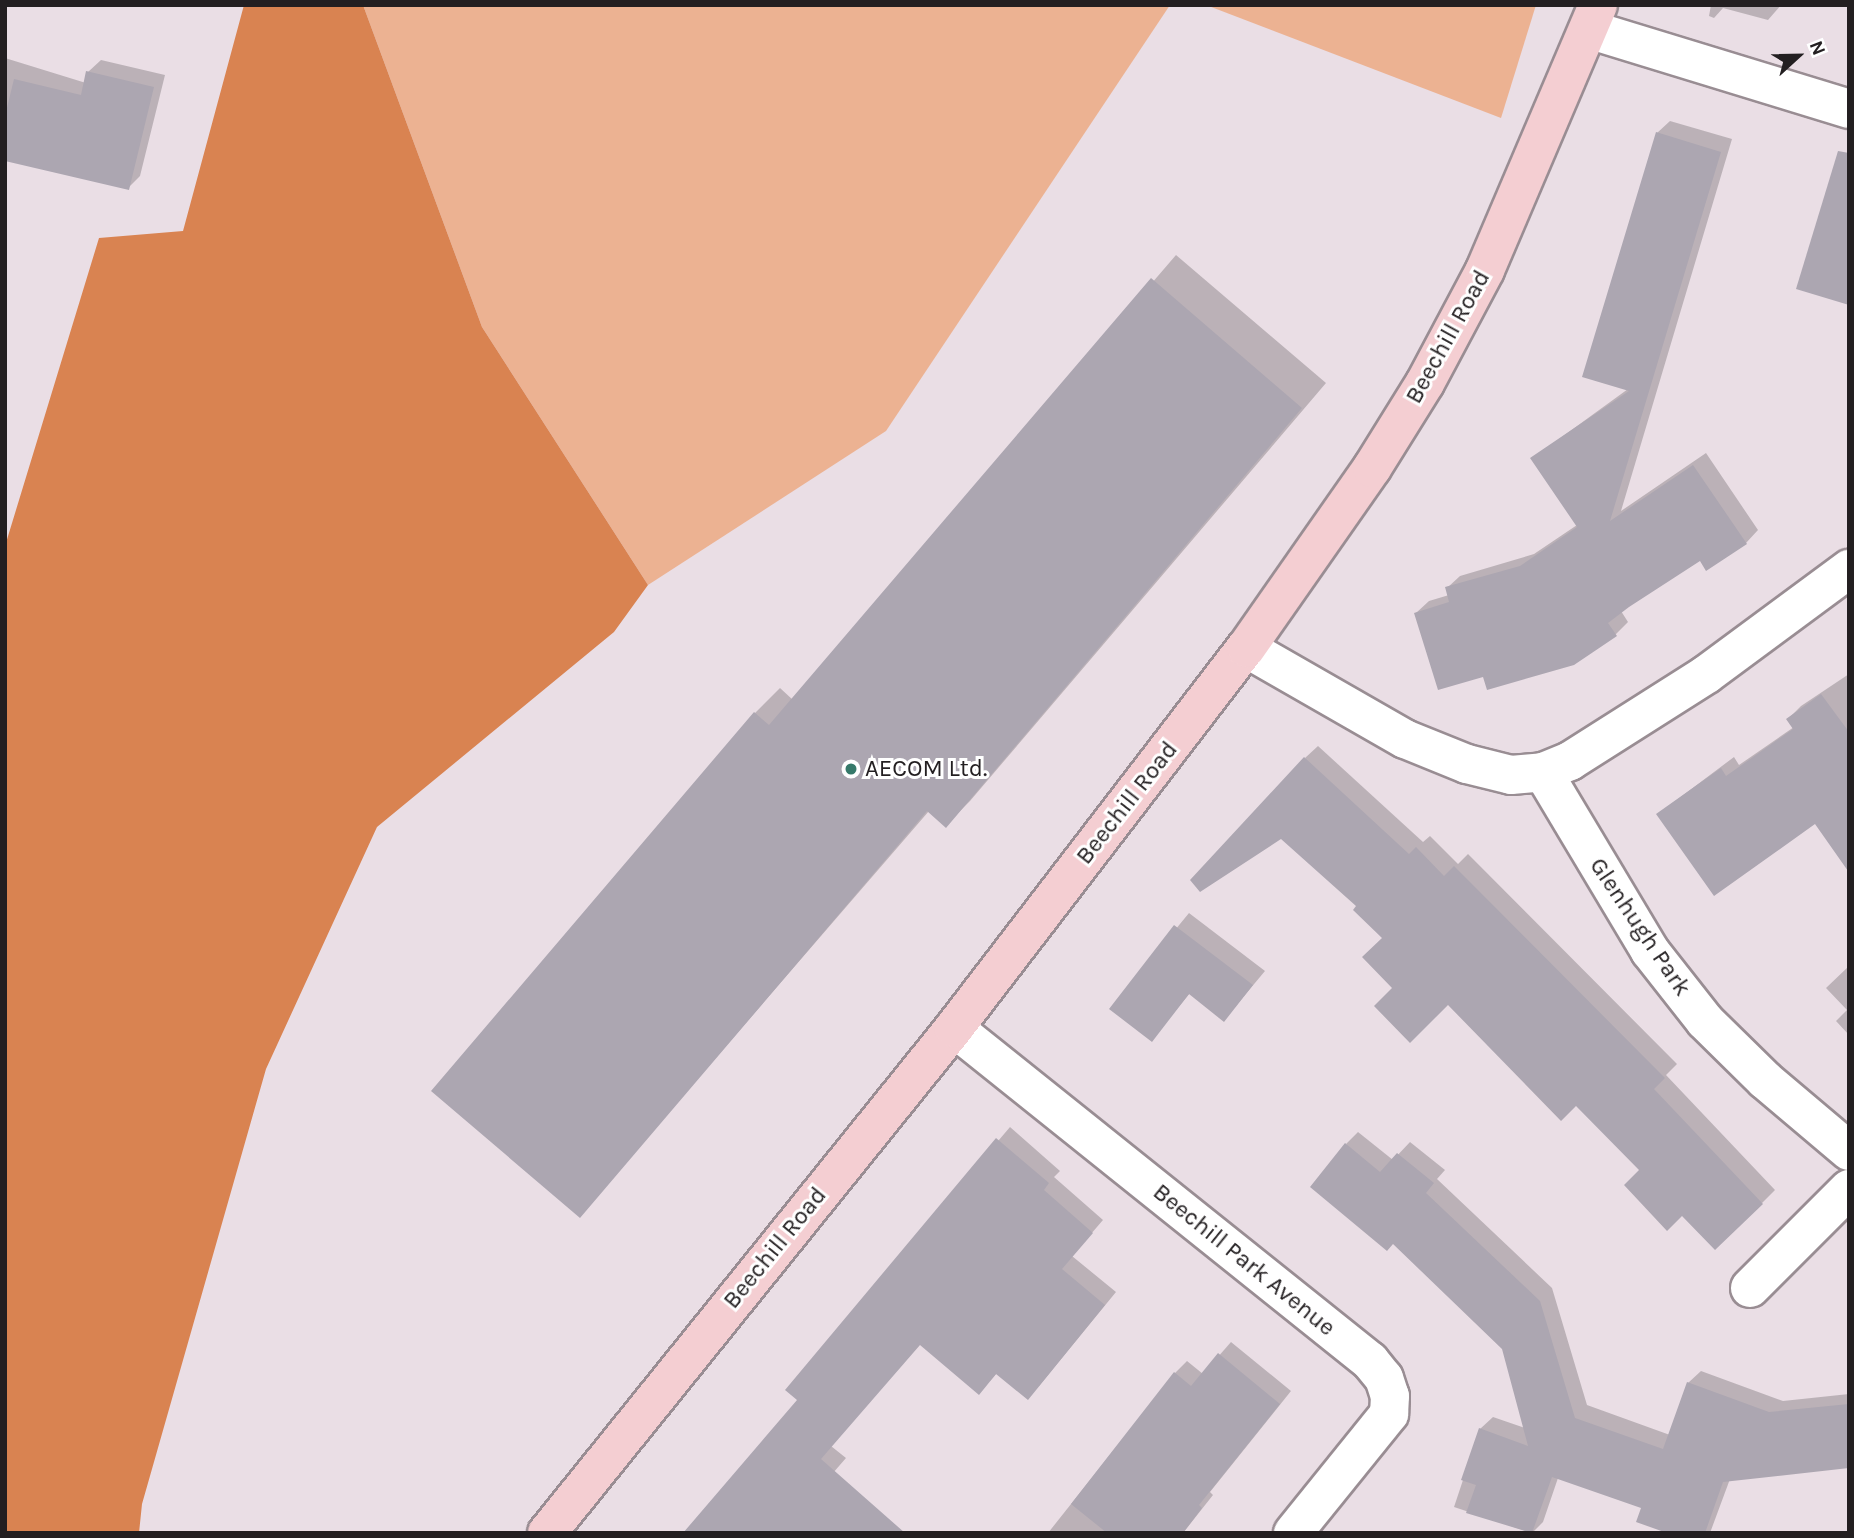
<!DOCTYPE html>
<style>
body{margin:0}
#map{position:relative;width:1854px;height:1538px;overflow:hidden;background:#eadee5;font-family:Karla,sans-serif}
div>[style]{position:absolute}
.green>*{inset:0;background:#ecb292}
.forest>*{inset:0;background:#d98351}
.shadow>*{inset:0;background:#0003}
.building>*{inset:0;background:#aca6b1}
.roads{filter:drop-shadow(2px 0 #998d93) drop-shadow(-2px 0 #998d93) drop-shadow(0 2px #998d93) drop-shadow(0 -2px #998d93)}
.street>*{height:38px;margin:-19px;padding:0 19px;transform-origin:19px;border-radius:19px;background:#fff}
.secondary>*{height:38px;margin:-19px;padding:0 19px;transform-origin:19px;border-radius:19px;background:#f4ced2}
.dots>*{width:19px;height:19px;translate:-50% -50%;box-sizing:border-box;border:4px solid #fff;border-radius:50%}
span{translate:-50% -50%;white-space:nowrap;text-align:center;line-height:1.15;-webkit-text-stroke:6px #fff;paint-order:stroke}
.street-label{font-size:24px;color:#231f21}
.poi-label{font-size:24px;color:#231f21}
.left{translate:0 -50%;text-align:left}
.frame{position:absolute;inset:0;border:7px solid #231f21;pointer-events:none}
.north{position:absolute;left:1763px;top:21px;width:70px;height:70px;-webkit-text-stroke:5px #fff;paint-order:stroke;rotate:68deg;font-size:19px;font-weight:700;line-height:28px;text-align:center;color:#231f21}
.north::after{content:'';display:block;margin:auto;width:24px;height:32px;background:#231f21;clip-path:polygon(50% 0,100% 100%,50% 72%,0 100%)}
</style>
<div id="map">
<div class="green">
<div style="clip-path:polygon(363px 5px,1170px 5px,886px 431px,648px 585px,482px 327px)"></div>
<div style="clip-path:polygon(1206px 5px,1536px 5px,1501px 118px)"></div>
</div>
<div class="forest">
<div style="clip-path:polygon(244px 5px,363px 5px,482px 327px,648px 585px,614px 632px,377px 827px,266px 1069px,142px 1504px,139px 1533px,5px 1533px,5px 546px,99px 238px,183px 231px)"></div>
</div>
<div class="shadow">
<div style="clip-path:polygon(1711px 5px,1781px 5px,1768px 20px,1723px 8px,1714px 18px,1709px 16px)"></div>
<div style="clip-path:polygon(5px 58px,86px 83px,88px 72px,101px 60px,165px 75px,140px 176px,128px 188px,5px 159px)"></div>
<div style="clip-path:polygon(1670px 121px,1732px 139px,1621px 511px,1706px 453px,1758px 530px,1746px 543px,1700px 559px,1621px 611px,1628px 622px,1616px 634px,1484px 674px,1416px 613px,1429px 601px,1449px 595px,1447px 588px,1460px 576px,1534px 554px,1577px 525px,1533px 458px,1628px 389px,1657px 133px)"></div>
<div style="clip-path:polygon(1176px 255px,1326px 383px,970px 801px,946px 825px,929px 811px,580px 1215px,755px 713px,780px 688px,793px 700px)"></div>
<div style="clip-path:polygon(1849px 674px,1849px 820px,1826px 836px,1815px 821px,1658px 814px,1734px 757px,1739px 765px,1794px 727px,1788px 719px,1801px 706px)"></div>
<div style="clip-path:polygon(1318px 746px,1423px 842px,1430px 836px,1458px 864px,1468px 854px,1677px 1064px,1666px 1075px,1775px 1190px,1762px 1203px,1641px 1170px,1576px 1103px,1448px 1003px,1395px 988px,1384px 938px,1359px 906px,1305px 758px)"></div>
<div style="clip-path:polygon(1189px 913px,1265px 971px,1224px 1020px,1190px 993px,1152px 1039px,1111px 1008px)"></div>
<div style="clip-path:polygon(1849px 966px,1849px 1035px,1836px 1021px,1847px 1010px,1826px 988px)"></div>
<div style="clip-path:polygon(1010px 1127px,1060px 1171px,1054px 1177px,1103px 1220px,1072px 1256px,1116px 1292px,1039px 1386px,997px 1373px,990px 1381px,920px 1344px,831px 1446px,846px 1458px,781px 1533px,800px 1400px,787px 1389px)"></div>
<div style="clip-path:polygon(1358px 1132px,1393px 1160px,1410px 1142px,1445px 1170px,1437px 1179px,1552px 1288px,1587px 1405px,1670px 1435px,1688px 1383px,1701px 1371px,1783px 1401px,1849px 1394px,1849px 1466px,1730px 1479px,1710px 1533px,1672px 1533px,1644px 1507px,1558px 1478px,1543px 1522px,1532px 1533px,1454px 1507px,1480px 1429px,1493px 1417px,1525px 1428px,1504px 1348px,1346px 1144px)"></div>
<div style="clip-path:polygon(1231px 1342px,1291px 1391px,1210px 1492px,1213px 1495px,1183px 1533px,1048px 1533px,1175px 1373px,1187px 1361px,1203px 1374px)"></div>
</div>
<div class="building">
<div style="clip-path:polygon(86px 71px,154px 87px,129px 190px,5px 161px,5px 116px,14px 79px,81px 95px)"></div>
<div style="clip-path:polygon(1656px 132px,1721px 152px,1610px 521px,1693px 465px,1747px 544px,1706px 571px,1700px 561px,1629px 607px,1608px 623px,1617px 636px,1574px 665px,1487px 690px,1483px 677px,1438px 690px,1414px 613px,1449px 602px,1445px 587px,1520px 566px,1577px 527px,1530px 458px,1629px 391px,1582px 377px)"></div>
<div style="clip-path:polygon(1838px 151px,1849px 153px,1849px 305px,1796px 289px)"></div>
<div style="clip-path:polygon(1151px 278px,1302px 408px,946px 828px,927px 811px,580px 1218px,431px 1091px,754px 712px,769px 725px)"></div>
<div style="clip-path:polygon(1821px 694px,1849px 732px,1848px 871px,1815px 824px,1714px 896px,1656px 814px,1721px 768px,1726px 776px,1793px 729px,1786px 719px)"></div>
<div style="clip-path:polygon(1304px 757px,1409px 854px,1416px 847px,1444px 876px,1454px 866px,1665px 1078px,1654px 1089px,1763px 1204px,1715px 1250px,1682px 1216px,1667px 1231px,1624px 1185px,1639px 1170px,1576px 1106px,1561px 1121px,1448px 1005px,1410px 1043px,1374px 1006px,1392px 988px,1362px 957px,1382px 938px,1353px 910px,1356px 906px,1281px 839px,1200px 892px,1190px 880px)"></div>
<div style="clip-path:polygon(1174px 925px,1253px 985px,1224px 1022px,1189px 994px,1152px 1042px,1109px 1009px)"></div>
<div style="clip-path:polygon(996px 1138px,1049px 1183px,1044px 1190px,1093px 1233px,1062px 1269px,1105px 1305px,1028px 1400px,996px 1374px,979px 1395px,920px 1345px,821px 1459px,905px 1533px,683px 1533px,797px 1400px,785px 1390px)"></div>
<div style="clip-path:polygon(1345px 1143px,1380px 1172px,1397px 1153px,1434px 1183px,1426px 1193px,1540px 1301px,1575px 1418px,1663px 1449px,1687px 1382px,1769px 1412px,1849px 1404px,1849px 1468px,1723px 1482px,1705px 1533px,1667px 1533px,1636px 1522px,1641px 1508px,1552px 1477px,1532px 1533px,1466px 1513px,1476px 1485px,1461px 1480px,1479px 1428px,1528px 1446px,1502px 1349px,1393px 1244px,1387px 1251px,1310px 1187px)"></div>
<div style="clip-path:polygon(1218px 1353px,1280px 1404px,1199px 1505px,1202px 1508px,1183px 1533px,1107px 1533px,1071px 1504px,1174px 1372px,1191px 1386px)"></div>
</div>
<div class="roads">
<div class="street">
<div style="left:1591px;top:30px;width:270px;rotate:17deg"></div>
<div style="left:1246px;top:648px;width:183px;rotate:29.8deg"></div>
<div style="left:1405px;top:739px;width:67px;rotate:22deg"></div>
<div style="left:1467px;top:764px;width:45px;rotate:14deg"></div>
<div style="left:1511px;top:775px;width:32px;rotate:-5deg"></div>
<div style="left:1543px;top:772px;width:29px;rotate:-22deg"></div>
<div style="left:1570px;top:761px;width:162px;rotate:-32.4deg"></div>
<div style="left:1707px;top:674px;width:177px;rotate:-36.5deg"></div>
<div style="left:1543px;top:772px;width:209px;rotate:59.1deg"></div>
<div style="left:1650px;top:951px;width:89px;rotate:51.8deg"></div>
<div style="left:1705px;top:1021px;width:84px;rotate:44.5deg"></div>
<div style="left:1765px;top:1080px;width:110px;rotate:40.2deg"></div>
<div style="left:954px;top:1028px;width:533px;rotate:38.68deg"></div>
<div style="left:1370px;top:1361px;width:22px;rotate:51deg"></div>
<div style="left:1384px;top:1378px;width:19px;rotate:72deg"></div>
<div style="left:1390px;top:1396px;width:18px;rotate:93deg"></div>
<div style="left:1389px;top:1414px;width:153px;rotate:128.9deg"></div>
<div style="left:1750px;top:1288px;width:140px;rotate:-45deg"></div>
</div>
<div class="secondary">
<div style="left:547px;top:1533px;width:649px;rotate:-51.13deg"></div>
<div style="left:954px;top:1028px;width:479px;rotate:-52.5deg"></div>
<div style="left:1246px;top:648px;width:220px;rotate:-55deg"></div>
<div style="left:1372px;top:468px;width:100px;rotate:-58.1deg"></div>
<div style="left:1425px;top:383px;width:128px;rotate:-62deg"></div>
<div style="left:1485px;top:270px;width:288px;rotate:-66.9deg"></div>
</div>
</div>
<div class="dots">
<div style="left:851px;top:769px;background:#36796a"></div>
</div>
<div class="street-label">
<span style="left:1448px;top:337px;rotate:-61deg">Beechill Road</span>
<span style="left:1127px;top:803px;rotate:-52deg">Beechill Road</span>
<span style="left:1640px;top:927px;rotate:56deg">Glenhugh Park</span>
<span style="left:775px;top:1248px;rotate:-51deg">Beechill Road</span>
<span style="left:1244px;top:1260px;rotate:39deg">Beechill Park Avenue</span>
</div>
<div class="poi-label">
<span class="left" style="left:865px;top:769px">AECOM Ltd.</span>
</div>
<div class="frame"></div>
<div class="north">N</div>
</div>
